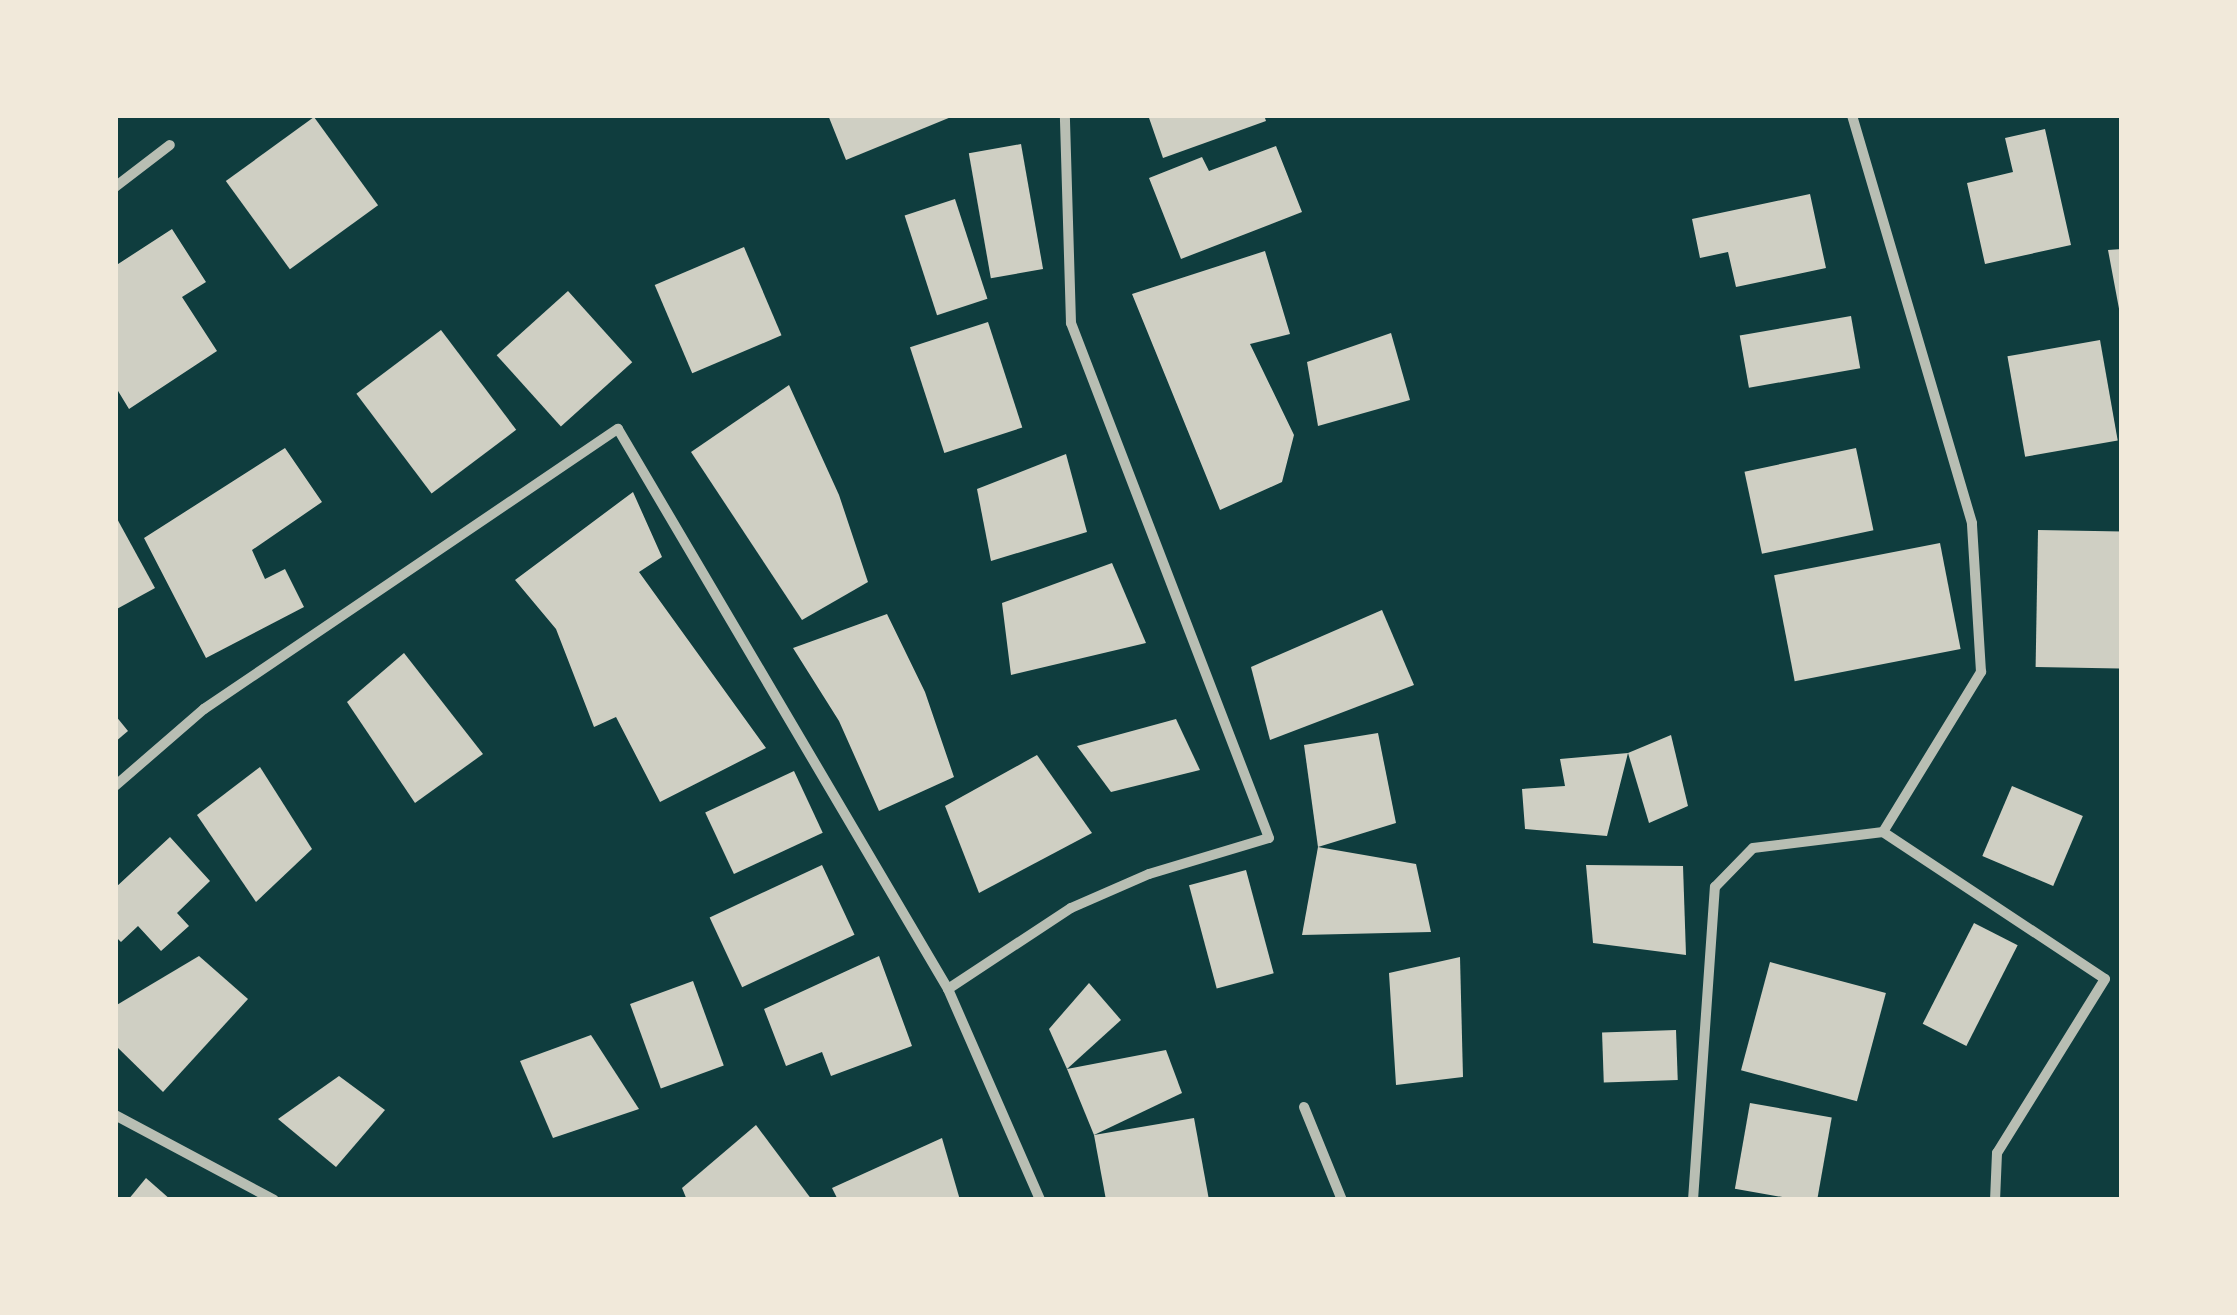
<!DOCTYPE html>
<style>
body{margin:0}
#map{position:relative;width:2237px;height:1315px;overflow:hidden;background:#0f3d3e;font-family:"Source Serif 4",serif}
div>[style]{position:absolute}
.building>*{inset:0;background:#cfcfc3;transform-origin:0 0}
.minor>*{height:10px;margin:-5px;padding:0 5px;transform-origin:5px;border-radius:5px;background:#b8beb3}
span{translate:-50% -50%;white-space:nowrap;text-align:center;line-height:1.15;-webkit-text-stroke:10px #f1e9da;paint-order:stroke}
.frame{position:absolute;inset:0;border:118px solid #f1e9da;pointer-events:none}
</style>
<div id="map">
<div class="building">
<div style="clip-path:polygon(828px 115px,956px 115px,846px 160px)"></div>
<div style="clip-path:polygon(1148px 115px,1264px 115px,1266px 121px,1163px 158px)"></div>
<div style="left:314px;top:117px;width:109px;height:109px;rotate:54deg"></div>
<div style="clip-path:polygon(2045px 129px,2071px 245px,1985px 264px,1967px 183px,2013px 172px,2005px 138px)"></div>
<div style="left:1021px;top:144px;width:127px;height:53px;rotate:80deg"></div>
<div style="clip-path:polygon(1276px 146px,1302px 212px,1181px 259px,1149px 178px,1202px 157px,1209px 171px)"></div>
<div style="clip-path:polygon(1810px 194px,1826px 268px,1736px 287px,1728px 252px,1700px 258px,1692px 219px)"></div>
<div style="left:955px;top:199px;width:105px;height:53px;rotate:72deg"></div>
<div style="clip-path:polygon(172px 229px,206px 282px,182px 297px,217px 351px,129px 409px,115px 386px,115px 266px)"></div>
<div style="left:744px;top:247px;width:96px;height:97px;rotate:67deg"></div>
<div style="clip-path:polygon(2122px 249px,2122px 314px,2120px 314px,2108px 250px)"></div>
<div style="clip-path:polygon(1265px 251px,1290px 334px,1250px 344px,1294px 435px,1282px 482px,1220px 510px,1132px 294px)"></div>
<div style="left:568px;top:291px;width:96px;height:96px;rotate:48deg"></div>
<div style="left:1851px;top:316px;width:53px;height:113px;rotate:80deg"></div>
<div style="left:988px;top:322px;width:111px;height:82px;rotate:72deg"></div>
<div style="left:441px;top:330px;width:125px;height:106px;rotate:53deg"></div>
<div style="clip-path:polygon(1391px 333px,1410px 400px,1318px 426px,1307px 362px)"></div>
<div style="left:2100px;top:340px;width:102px;height:94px;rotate:80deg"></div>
<div style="clip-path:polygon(789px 385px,839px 495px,868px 582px,802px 620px,691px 452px)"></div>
<div style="clip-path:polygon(285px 448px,322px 502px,252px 550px,265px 579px,285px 569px,304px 607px,206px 658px,144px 538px)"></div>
<div style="left:1856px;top:448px;width:84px;height:114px;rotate:78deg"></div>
<div style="clip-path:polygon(1066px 454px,1087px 532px,991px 561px,977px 489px)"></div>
<div style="clip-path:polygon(633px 492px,662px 557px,639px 572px,766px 748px,660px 802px,616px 717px,594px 727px,556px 629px,515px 580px)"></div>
<div style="clip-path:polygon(115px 515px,155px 588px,115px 610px)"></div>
<div style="left:2038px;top:530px;width:84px;height:137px;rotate:1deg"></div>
<div style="left:1940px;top:543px;width:108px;height:169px;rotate:79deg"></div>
<div style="clip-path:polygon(1112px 563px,1146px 643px,1011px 675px,1002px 603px)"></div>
<div style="clip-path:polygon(1382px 610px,1414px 685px,1270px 740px,1251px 667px)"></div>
<div style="clip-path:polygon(887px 614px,925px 692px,954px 777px,879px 811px,839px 721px,793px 648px)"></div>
<div style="clip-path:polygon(404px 653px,483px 754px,415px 803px,347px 702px)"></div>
<div style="clip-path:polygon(115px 715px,128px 731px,115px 742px)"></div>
<div style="clip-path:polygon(1176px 719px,1200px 770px,1111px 792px,1077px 746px)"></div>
<div style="clip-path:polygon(1378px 733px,1396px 823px,1318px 847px,1304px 745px)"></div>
<div style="clip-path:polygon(1671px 735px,1688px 806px,1649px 823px,1628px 753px)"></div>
<div style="clip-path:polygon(1628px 753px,1607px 836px,1525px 829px,1522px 789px,1565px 786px,1560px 759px)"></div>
<div style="clip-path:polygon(1037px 755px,1092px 833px,979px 893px,945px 806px)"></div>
<div style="clip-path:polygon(260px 767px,312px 849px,256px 902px,197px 815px)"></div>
<div style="left:794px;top:771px;width:68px;height:98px;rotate:65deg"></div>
<div style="left:2012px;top:786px;width:77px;height:76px;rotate:23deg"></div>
<div style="clip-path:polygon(170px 837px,210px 881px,177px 913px,189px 926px,161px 951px,138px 926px,121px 942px,115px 936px,115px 888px)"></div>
<div style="clip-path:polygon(1318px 847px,1416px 864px,1431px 932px,1302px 935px)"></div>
<div style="left:822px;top:865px;width:77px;height:124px;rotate:65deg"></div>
<div style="clip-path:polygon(1586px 865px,1683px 866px,1686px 955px,1593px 943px)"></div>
<div style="left:1246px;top:870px;width:107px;height:59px;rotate:75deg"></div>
<div style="left:1974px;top:923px;width:49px;height:113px;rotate:27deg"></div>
<div style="clip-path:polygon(199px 956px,248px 999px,163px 1092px,115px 1045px,115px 1006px)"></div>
<div style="clip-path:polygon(879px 956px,912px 1046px,831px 1076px,822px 1052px,786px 1066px,764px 1009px)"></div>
<div style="clip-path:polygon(1460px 957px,1463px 1077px,1396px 1085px,1389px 973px)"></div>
<div style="left:1770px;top:962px;width:120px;height:112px;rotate:15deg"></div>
<div style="left:693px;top:981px;width:90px;height:67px;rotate:70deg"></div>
<div style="clip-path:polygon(1089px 983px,1121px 1020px,1067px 1069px,1049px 1029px)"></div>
<div style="left:1676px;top:1030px;width:50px;height:74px;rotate:88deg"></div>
<div style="clip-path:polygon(591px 1035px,639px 1109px,553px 1138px,520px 1061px)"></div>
<div style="clip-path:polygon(1166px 1050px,1182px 1093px,1094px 1135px,1067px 1069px)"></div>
<div style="clip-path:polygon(339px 1076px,385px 1110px,336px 1167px,278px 1119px)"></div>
<div style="left:1750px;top:1103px;width:83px;height:87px;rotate:10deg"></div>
<div style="clip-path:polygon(1194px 1118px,1209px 1200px,1106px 1200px,1094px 1135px)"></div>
<div style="clip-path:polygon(756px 1125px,812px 1200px,687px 1200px,682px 1188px)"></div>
<div style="clip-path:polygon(942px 1138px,960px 1200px,838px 1200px,832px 1188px)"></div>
<div style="clip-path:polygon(146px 1178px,171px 1200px,128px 1200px)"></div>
</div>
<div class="minor">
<div style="left:115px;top:187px;width:69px;rotate:-37.4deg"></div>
<div style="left:115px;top:786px;width:118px;rotate:-40.9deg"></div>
<div style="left:204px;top:709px;width:500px;rotate:-34.1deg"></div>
<div style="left:618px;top:429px;width:650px;rotate:59.49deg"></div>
<div style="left:948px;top:989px;width:230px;rotate:66.4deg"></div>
<div style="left:1883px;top:832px;width:266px;rotate:33.5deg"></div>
<div style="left:2105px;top:979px;width:205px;rotate:121.8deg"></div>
<div style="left:1997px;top:1153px;width:47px;rotate:92.4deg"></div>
<div style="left:948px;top:989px;width:147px;rotate:-33.4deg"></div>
<div style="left:1071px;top:908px;width:85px;rotate:-23.6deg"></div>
<div style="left:1149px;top:874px;width:125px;rotate:-16.7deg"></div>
<div style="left:1269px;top:838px;width:552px;rotate:-111.03deg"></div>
<div style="left:1071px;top:323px;width:208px;rotate:-91.7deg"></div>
<div style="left:1304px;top:1107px;width:100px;rotate:67.8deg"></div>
<div style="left:115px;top:1115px;width:180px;rotate:28.1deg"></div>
<div style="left:1693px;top:1200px;width:314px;rotate:-86deg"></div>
<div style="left:1715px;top:887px;width:54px;rotate:-45.7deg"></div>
<div style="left:1753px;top:848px;width:131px;rotate:-7deg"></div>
<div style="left:1883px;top:832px;width:188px;rotate:-58.5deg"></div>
<div style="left:1981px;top:672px;width:149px;rotate:-93.5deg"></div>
<div style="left:1972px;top:523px;width:425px;rotate:-106.4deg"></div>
</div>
<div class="frame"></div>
</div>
